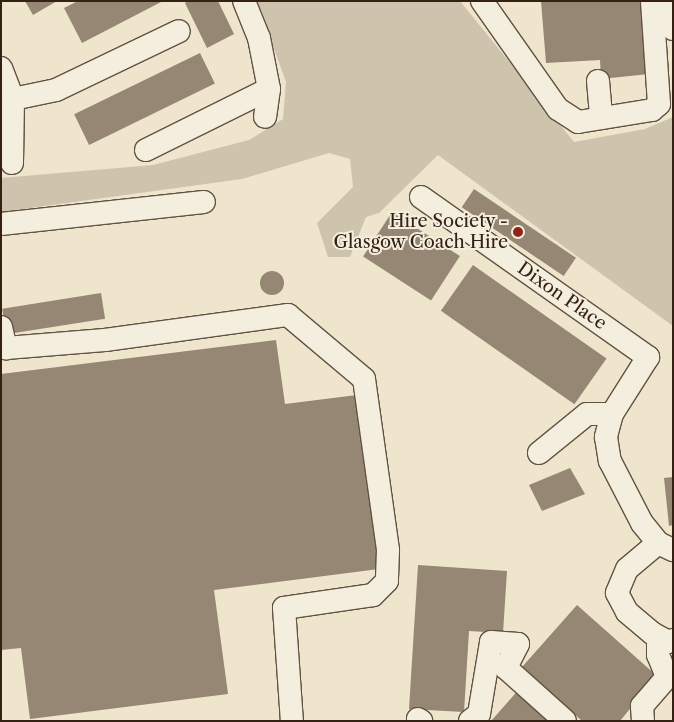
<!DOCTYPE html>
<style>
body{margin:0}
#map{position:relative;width:674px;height:722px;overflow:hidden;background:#eee5cc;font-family:"Libre Caslon Text",serif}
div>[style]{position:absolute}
.green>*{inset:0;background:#cec4ad}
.building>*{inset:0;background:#958773;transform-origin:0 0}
.round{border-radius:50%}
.roads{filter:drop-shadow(1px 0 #625241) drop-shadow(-1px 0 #625241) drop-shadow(0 1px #625241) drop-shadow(0 -1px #625241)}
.minor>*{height:22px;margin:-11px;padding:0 11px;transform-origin:11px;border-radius:11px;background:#f4eede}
.dots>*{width:14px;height:14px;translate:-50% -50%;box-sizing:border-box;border:2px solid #f4eede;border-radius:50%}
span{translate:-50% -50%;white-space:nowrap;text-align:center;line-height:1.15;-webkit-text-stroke:4px #f4eede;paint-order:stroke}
.poi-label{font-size:18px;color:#342113}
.right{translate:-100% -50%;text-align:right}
.street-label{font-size:18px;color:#342113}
.frame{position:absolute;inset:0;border:2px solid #342113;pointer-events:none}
</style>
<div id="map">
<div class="green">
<div style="clip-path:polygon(257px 1px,460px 1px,574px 142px,645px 129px,673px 117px,673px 326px,438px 155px,379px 213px,366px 217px,350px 257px,328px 257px,317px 223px,353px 187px,350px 159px,329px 153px,242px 179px,1px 212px,1px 178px,153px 165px,249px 140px,283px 119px,286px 82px)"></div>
</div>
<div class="building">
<div style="clip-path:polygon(25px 1px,57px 1px,33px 15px)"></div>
<div style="clip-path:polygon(78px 1px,163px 1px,82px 43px,64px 8px)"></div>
<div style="clip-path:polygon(188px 1px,218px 1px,234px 34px,207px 48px,185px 3px)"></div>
<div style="clip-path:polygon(541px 1px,641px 1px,649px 74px,601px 79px,600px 60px,546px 63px)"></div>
<div style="left:200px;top:53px;width:34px;height:140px;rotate:64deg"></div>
<div style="left:474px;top:189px;width:123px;height:22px;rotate:34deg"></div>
<div style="left:392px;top:212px;width:81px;height:53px;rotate:33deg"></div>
<div style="left:473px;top:265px;width:163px;height:56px;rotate:35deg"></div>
<div class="round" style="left:260px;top:271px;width:24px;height:24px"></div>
<div style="left:101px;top:293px;width:26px;height:100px;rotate:81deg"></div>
<div style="clip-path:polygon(276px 340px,285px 404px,357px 395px,379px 569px,214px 590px,228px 694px,30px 719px,21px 648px,1px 650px,1px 374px)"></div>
<div style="clip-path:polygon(570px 468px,585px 494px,542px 511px,529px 485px)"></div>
<div style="clip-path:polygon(673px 477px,673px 525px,669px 526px,664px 478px)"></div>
<div style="clip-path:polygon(418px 565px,507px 571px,503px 633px,469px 631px,464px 712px,409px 709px)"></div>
<div style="clip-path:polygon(577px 605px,657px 676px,620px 721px,582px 721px,522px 667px)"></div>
<div style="clip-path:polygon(521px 687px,558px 721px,491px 721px)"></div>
</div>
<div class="roads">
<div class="minor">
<div style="left:244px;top:1px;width:40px;rotate:68deg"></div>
<div style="left:259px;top:38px;width:52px;rotate:78.9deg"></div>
<div style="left:269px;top:89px;width:28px;rotate:98deg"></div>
<div style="left:482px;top:1px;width:132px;rotate:54.9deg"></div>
<div style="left:558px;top:109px;width:24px;rotate:33deg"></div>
<div style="left:578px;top:122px;width:75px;rotate:-9.2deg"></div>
<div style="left:652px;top:110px;width:9px;rotate:-41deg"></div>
<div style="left:659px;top:104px;width:103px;rotate:-93.9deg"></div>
<div style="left:673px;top:7px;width:22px;rotate:90deg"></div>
<div style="left:1px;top:68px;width:33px;rotate:69deg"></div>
<div style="left:13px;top:99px;width:64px;rotate:90.9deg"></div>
<div style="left:598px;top:81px;width:37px;rotate:85deg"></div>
<div style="left:13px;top:99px;width:44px;rotate:-11.8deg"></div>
<div style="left:56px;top:90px;width:136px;rotate:-25.6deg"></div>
<div style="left:146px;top:150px;width:137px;rotate:-26.4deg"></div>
<div style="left:421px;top:197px;width:278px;rotate:35.2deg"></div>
<div style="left:648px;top:357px;width:67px;rotate:122.3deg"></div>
<div style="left:612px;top:414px;width:24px;rotate:105deg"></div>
<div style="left:606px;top:437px;width:24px;rotate:81deg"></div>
<div style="left:610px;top:461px;width:70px;rotate:62.7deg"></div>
<div style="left:642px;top:523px;width:26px;rotate:51deg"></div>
<div style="left:658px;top:543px;width:17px;rotate:25deg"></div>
<div style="left:1px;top:224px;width:204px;rotate:-6.2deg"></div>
<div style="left:1px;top:327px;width:22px;rotate:77deg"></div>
<div style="left:6px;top:348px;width:99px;rotate:-4.6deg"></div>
<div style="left:105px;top:340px;width:185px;rotate:-7.8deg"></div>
<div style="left:288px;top:315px;width:99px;rotate:40.1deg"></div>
<div style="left:364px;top:379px;width:173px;rotate:82deg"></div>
<div style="left:388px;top:550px;width:31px;rotate:92deg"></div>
<div style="left:387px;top:581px;width:20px;rotate:135deg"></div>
<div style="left:373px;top:595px;width:90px;rotate:171.7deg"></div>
<div style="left:284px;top:608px;width:113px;rotate:86deg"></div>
<div style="left:539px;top:453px;width:62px;rotate:-39.1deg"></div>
<div style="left:587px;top:414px;width:25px"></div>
<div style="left:658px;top:543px;width:40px;rotate:140deg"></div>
<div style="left:627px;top:569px;width:26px;rotate:113deg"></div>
<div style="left:617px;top:593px;width:21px;rotate:62deg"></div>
<div style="left:627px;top:612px;width:33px;rotate:40deg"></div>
<div style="left:652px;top:633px;width:18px;rotate:29deg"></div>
<div style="left:668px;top:642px;width:5px;rotate:-22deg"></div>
<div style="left:418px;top:719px;width:4px;rotate:34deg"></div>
<div style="left:470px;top:721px;width:11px;rotate:-38deg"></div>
<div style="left:479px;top:714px;width:73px;rotate:-80.5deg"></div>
<div style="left:491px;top:642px;width:27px;rotate:4deg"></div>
<div style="left:518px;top:644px;width:27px;rotate:117deg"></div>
<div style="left:506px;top:668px;width:79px;rotate:41.9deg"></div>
<div style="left:643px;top:721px;width:15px;rotate:-94deg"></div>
<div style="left:642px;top:706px;width:38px;rotate:-49deg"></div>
<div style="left:667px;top:677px;width:24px;rotate:-112deg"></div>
<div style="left:658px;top:655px;width:16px;rotate:-90deg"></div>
</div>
</div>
<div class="dots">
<div style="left:518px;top:232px;background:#8f2418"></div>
</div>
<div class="poi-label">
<span class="right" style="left:508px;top:232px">Hire Society -<br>Glasgow Coach Hire</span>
</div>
<div class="street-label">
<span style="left:562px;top:296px;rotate:35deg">Dixon Place</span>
</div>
<div class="frame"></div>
</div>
